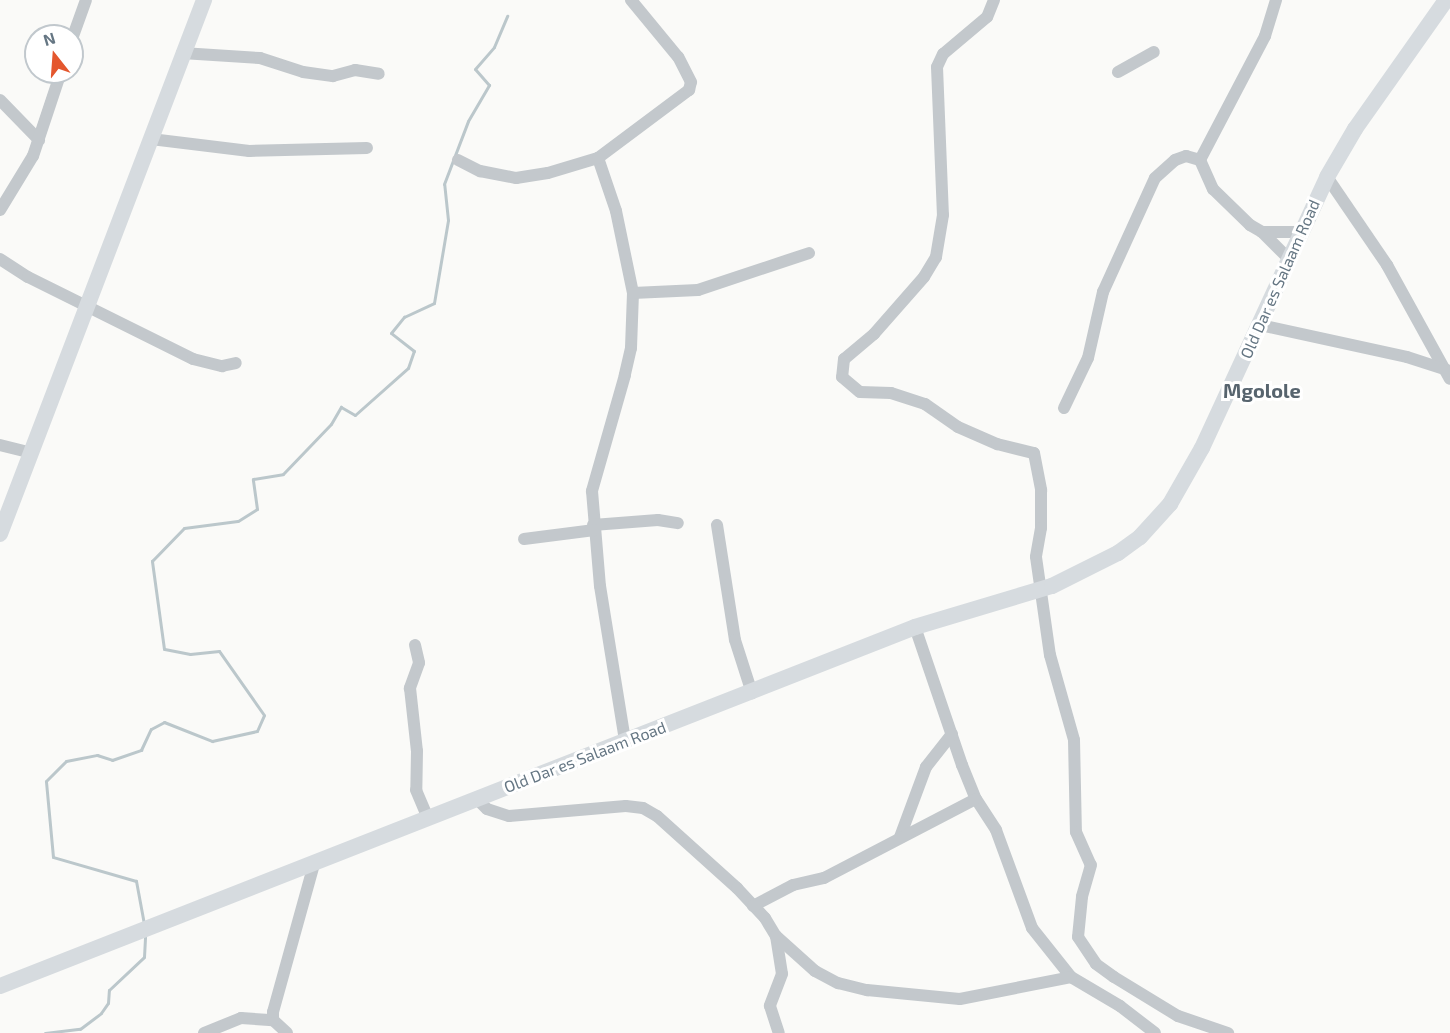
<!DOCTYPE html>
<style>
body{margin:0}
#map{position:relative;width:1450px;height:1033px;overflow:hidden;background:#fafaf8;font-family:"Exo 2",sans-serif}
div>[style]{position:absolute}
.stream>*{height:3px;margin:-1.5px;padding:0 1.5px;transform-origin:1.5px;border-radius:1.5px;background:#bbc7cb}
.street>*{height:12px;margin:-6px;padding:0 6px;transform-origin:6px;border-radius:6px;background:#c3c8cc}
.secondary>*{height:16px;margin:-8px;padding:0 8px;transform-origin:8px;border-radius:8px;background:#d6dbdf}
span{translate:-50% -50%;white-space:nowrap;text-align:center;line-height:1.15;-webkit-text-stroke:6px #fff;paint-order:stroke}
.street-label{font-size:16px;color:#657683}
.quarter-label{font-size:20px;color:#57646e;font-weight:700}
.north{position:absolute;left:24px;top:24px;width:60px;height:60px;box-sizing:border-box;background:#fff;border:2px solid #c1c8cd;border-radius:50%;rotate:343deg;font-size:16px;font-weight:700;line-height:24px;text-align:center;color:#657683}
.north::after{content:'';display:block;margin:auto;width:21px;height:27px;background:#e4572e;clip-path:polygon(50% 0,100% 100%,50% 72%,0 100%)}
</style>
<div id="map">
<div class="stream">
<div style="left:144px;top:924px;width:44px;rotate:-100.5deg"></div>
<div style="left:136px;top:881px;width:86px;rotate:-163.9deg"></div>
<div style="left:53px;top:857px;width:76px;rotate:-95.3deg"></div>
<div style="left:46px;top:781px;width:28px;rotate:-45deg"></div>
<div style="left:66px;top:761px;width:32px;rotate:-11deg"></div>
<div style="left:97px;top:755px;width:16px;rotate:18deg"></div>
<div style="left:112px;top:760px;width:31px;rotate:-19deg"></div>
<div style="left:141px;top:750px;width:23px;rotate:-65deg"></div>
<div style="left:151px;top:729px;width:15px;rotate:-28deg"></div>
<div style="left:164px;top:722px;width:52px;rotate:21.6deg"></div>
<div style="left:212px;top:741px;width:46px;rotate:-12.5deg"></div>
<div style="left:257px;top:731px;width:17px;rotate:-66deg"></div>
<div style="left:264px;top:715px;width:78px;rotate:-125.1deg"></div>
<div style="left:219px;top:651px;width:29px;rotate:174deg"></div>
<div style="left:190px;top:654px;width:26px;rotate:-169deg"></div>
<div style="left:164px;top:649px;width:89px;rotate:-97.8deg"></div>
<div style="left:152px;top:561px;width:46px;rotate:-45.9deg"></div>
<div style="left:184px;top:528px;width:54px;rotate:-7.4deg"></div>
<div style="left:238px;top:521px;width:22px;rotate:-32deg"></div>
<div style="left:257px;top:509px;width:30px;rotate:-98deg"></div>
<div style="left:253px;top:479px;width:30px;rotate:-9deg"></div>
<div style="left:283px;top:474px;width:69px;rotate:-46.2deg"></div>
<div style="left:331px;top:424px;width:20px;rotate:-60deg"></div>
<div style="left:341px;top:407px;width:16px;rotate:30deg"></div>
<div style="left:355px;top:415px;width:71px;rotate:-41.6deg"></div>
<div style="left:408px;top:368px;width:18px;rotate:-71deg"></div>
<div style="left:414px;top:351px;width:29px;rotate:-142deg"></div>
<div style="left:391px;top:333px;width:21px;rotate:-51deg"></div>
<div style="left:404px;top:317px;width:33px;rotate:-25deg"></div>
<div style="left:434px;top:303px;width:84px;rotate:-80.4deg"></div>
<div style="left:448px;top:220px;width:36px;rotate:-96deg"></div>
<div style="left:444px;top:184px;width:67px;rotate:-69.1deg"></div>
<div style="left:468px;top:121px;width:42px;rotate:-59.7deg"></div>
<div style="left:489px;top:85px;width:21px;rotate:-131deg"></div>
<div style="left:475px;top:69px;width:29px;rotate:-49deg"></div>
<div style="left:494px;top:47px;width:34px;rotate:-67deg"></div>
<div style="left:45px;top:1033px;width:35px;rotate:-7deg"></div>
<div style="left:80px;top:1029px;width:26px;rotate:-37deg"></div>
<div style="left:101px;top:1013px;width:12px;rotate:-55deg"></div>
<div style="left:108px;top:1003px;width:13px;rotate:-86deg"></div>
<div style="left:109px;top:990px;width:48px;rotate:-43.3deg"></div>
<div style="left:144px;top:957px;width:21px;rotate:-87deg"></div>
</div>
<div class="street">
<div style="left:994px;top:0;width:18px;rotate:112deg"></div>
<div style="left:987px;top:17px;width:57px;rotate:139.9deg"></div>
<div style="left:943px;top:54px;width:14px;rotate:115deg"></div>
<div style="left:937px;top:67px;width:148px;rotate:87.7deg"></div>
<div style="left:943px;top:215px;width:43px;rotate:99.5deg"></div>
<div style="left:936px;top:257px;width:23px;rotate:121deg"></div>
<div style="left:924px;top:277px;width:76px;rotate:131.3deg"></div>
<div style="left:874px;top:334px;width:39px;rotate:140deg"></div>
<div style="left:844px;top:359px;width:18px;rotate:96deg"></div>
<div style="left:842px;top:377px;width:23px;rotate:40deg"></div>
<div style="left:860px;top:392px;width:31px;rotate:2deg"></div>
<div style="left:891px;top:393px;width:36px;rotate:18deg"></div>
<div style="left:925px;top:404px;width:40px;rotate:34.9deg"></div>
<div style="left:958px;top:427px;width:43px;rotate:23.6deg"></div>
<div style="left:997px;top:444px;width:38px;rotate:14deg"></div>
<div style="left:1034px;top:453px;width:38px;rotate:79deg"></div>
<div style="left:1041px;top:490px;width:38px;rotate:90deg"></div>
<div style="left:1041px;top:528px;width:29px;rotate:100deg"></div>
<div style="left:1036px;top:557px;width:99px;rotate:81.9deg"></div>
<div style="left:1050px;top:655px;width:88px;rotate:74.2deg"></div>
<div style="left:1074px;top:740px;width:92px;rotate:88.8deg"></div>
<div style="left:1076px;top:832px;width:36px;rotate:66deg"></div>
<div style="left:1091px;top:865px;width:33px;rotate:106deg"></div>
<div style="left:1082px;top:897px;width:40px;rotate:95.7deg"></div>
<div style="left:1078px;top:937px;width:32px;rotate:56deg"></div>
<div style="left:1096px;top:964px;width:22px;rotate:36deg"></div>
<div style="left:1114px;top:977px;width:75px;rotate:31.4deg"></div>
<div style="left:1178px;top:1016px;width:53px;rotate:18.8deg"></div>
<div style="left:72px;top:39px;width:41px;rotate:-70.3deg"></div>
<div style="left:182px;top:53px;width:78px;rotate:3.7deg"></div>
<div style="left:260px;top:58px;width:45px;rotate:18deg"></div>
<div style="left:303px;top:72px;width:30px;rotate:8deg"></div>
<div style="left:333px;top:76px;width:23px;rotate:-15deg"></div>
<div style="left:355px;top:70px;width:24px;rotate:9deg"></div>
<div style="left:1118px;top:72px;width:41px;rotate:-29.1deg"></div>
<div style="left:0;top:100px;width:56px;rotate:45.7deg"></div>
<div style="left:151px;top:139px;width:99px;rotate:7deg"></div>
<div style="left:249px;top:151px;width:118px;rotate:-1.5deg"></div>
<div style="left:598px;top:158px;width:56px;rotate:71.2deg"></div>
<div style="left:616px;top:211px;width:84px;rotate:78.3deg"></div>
<div style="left:633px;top:293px;width:55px;rotate:92.1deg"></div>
<div style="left:631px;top:348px;width:28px;rotate:103deg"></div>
<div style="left:625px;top:375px;width:121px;rotate:105.9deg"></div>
<div style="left:592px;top:491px;width:95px;rotate:85.2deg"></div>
<div style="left:600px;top:586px;width:156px;rotate:80.8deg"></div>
<div style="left:458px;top:160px;width:25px;rotate:27deg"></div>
<div style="left:480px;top:171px;width:37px;rotate:11deg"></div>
<div style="left:516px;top:178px;width:32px;rotate:-9deg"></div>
<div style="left:548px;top:173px;width:52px;rotate:-16.7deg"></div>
<div style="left:598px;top:158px;width:114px;rotate:-36.8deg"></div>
<div style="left:689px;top:90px;width:8px;rotate:-76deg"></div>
<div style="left:691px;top:82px;width:28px;rotate:-117deg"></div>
<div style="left:678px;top:57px;width:74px;rotate:-129.5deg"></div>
<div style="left:1200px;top:160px;width:140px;rotate:-62.3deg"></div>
<div style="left:1265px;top:36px;width:38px;rotate:-73deg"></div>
<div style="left:1200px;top:160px;width:32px;rotate:66deg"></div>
<div style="left:1213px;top:189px;width:52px;rotate:44.2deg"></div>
<div style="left:1250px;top:225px;width:14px;rotate:30deg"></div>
<div style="left:1262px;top:232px;width:38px"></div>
<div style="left:1327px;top:177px;width:107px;rotate:55.7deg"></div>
<div style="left:1387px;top:265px;width:130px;rotate:61.1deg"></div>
<div style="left:0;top:210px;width:63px;rotate:-58.6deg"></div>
<div style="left:33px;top:156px;width:89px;rotate:-71.6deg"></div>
<div style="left:1262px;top:232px;width:38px;rotate:45deg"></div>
<div style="left:0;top:259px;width:33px;rotate:33deg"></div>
<div style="left:28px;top:277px;width:184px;rotate:26.4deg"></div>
<div style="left:193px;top:359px;width:30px;rotate:14deg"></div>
<div style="left:222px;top:366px;width:14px;rotate:-12deg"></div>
<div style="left:633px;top:293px;width:65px;rotate:-2.6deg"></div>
<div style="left:698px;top:290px;width:117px;rotate:-18.4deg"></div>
<div style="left:1260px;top:325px;width:150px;rotate:12.3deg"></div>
<div style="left:1407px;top:357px;width:45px;rotate:18deg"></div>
<div style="left:1064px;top:408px;width:55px;rotate:-64.4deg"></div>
<div style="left:1088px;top:358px;width:68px;rotate:-77.2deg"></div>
<div style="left:1103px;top:292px;width:125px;rotate:-65.5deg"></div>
<div style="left:1155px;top:178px;width:27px;rotate:-42deg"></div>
<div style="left:1175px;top:160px;width:12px;rotate:-20deg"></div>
<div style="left:1186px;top:156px;width:15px;rotate:16deg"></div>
<div style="left:0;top:445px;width:32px;rotate:14deg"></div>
<div style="left:593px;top:525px;width:65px;rotate:-4.4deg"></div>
<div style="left:658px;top:520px;width:20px;rotate:9deg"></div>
<div style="left:717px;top:525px;width:116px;rotate:81.1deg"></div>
<div style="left:735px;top:640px;width:56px;rotate:72.2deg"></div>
<div style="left:524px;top:539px;width:71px;rotate:-7.3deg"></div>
<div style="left:915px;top:627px;width:146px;rotate:71.2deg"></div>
<div style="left:962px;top:765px;width:37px;rotate:68deg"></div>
<div style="left:976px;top:799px;width:37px;rotate:57deg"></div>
<div style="left:996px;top:830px;width:104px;rotate:69.8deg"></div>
<div style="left:1032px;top:928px;width:63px;rotate:51.5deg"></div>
<div style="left:1071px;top:977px;width:57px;rotate:30.6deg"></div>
<div style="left:1120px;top:1006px;width:44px;rotate:37.6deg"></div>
<div style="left:415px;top:645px;width:18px;rotate:77deg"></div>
<div style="left:419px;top:663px;width:27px;rotate:110deg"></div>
<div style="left:410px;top:688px;width:63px;rotate:83.7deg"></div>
<div style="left:417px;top:751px;width:39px;rotate:91deg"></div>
<div style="left:416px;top:790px;width:30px;rotate:67deg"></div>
<div style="left:477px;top:799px;width:14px;rotate:45deg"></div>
<div style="left:487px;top:809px;width:23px;rotate:18deg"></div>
<div style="left:509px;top:816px;width:117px;rotate:-4.9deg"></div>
<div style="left:626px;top:806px;width:17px;rotate:7deg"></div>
<div style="left:643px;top:808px;width:16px;rotate:30deg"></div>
<div style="left:657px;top:816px;width:108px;rotate:42deg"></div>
<div style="left:737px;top:888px;width:41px;rotate:47deg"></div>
<div style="left:765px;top:918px;width:21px;rotate:59deg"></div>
<div style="left:776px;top:936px;width:38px;rotate:81deg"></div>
<div style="left:782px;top:974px;width:34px;rotate:111deg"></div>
<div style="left:770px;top:1006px;width:28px;rotate:72deg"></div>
<div style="left:900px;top:837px;width:75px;rotate:-69.6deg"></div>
<div style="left:926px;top:767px;width:42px;rotate:-51.8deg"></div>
<div style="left:753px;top:906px;width:45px;rotate:-27.7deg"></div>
<div style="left:793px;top:885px;width:32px;rotate:-13deg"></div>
<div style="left:824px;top:878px;width:171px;rotate:-27.5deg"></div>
<div style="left:776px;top:936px;width:52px;rotate:41.9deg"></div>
<div style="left:815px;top:971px;width:26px;rotate:28deg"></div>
<div style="left:838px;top:983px;width:30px;rotate:14deg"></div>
<div style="left:867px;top:990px;width:93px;rotate:5.5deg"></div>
<div style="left:960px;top:999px;width:113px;rotate:-11.2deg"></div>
<div style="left:204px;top:1033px;width:40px;rotate:-22deg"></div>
<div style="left:241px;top:1018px;width:32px;rotate:4deg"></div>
<div style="left:287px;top:1033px;width:19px;rotate:-137deg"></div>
<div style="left:273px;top:1020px;width:8px;rotate:-90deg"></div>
<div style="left:273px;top:1012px;width:154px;rotate:-74.5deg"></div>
</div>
<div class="secondary">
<div style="left:0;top:534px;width:572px;rotate:-69.09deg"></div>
<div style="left:0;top:986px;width:983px;rotate:-21.42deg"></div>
<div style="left:915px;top:627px;width:143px;rotate:-16.7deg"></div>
<div style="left:1052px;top:586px;width:74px;rotate:-26.6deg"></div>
<div style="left:1118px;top:553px;width:27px;rotate:-36deg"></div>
<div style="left:1140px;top:537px;width:45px;rotate:-47.7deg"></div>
<div style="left:1170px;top:504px;width:64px;rotate:-60.3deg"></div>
<div style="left:1202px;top:448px;width:298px;rotate:-65.2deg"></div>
<div style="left:1327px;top:177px;width:56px;rotate:-59.7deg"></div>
<div style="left:1355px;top:129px;width:158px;rotate:-54.8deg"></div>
</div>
<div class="street-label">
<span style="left:1280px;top:279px;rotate:-66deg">Old Dar es Salaam Road</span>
<span style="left:585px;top:757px;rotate:-21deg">Old Dar es Salaam Road</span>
</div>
<div class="quarter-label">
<span style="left:1262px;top:390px">Mgolole</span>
</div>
<div class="north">N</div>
</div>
